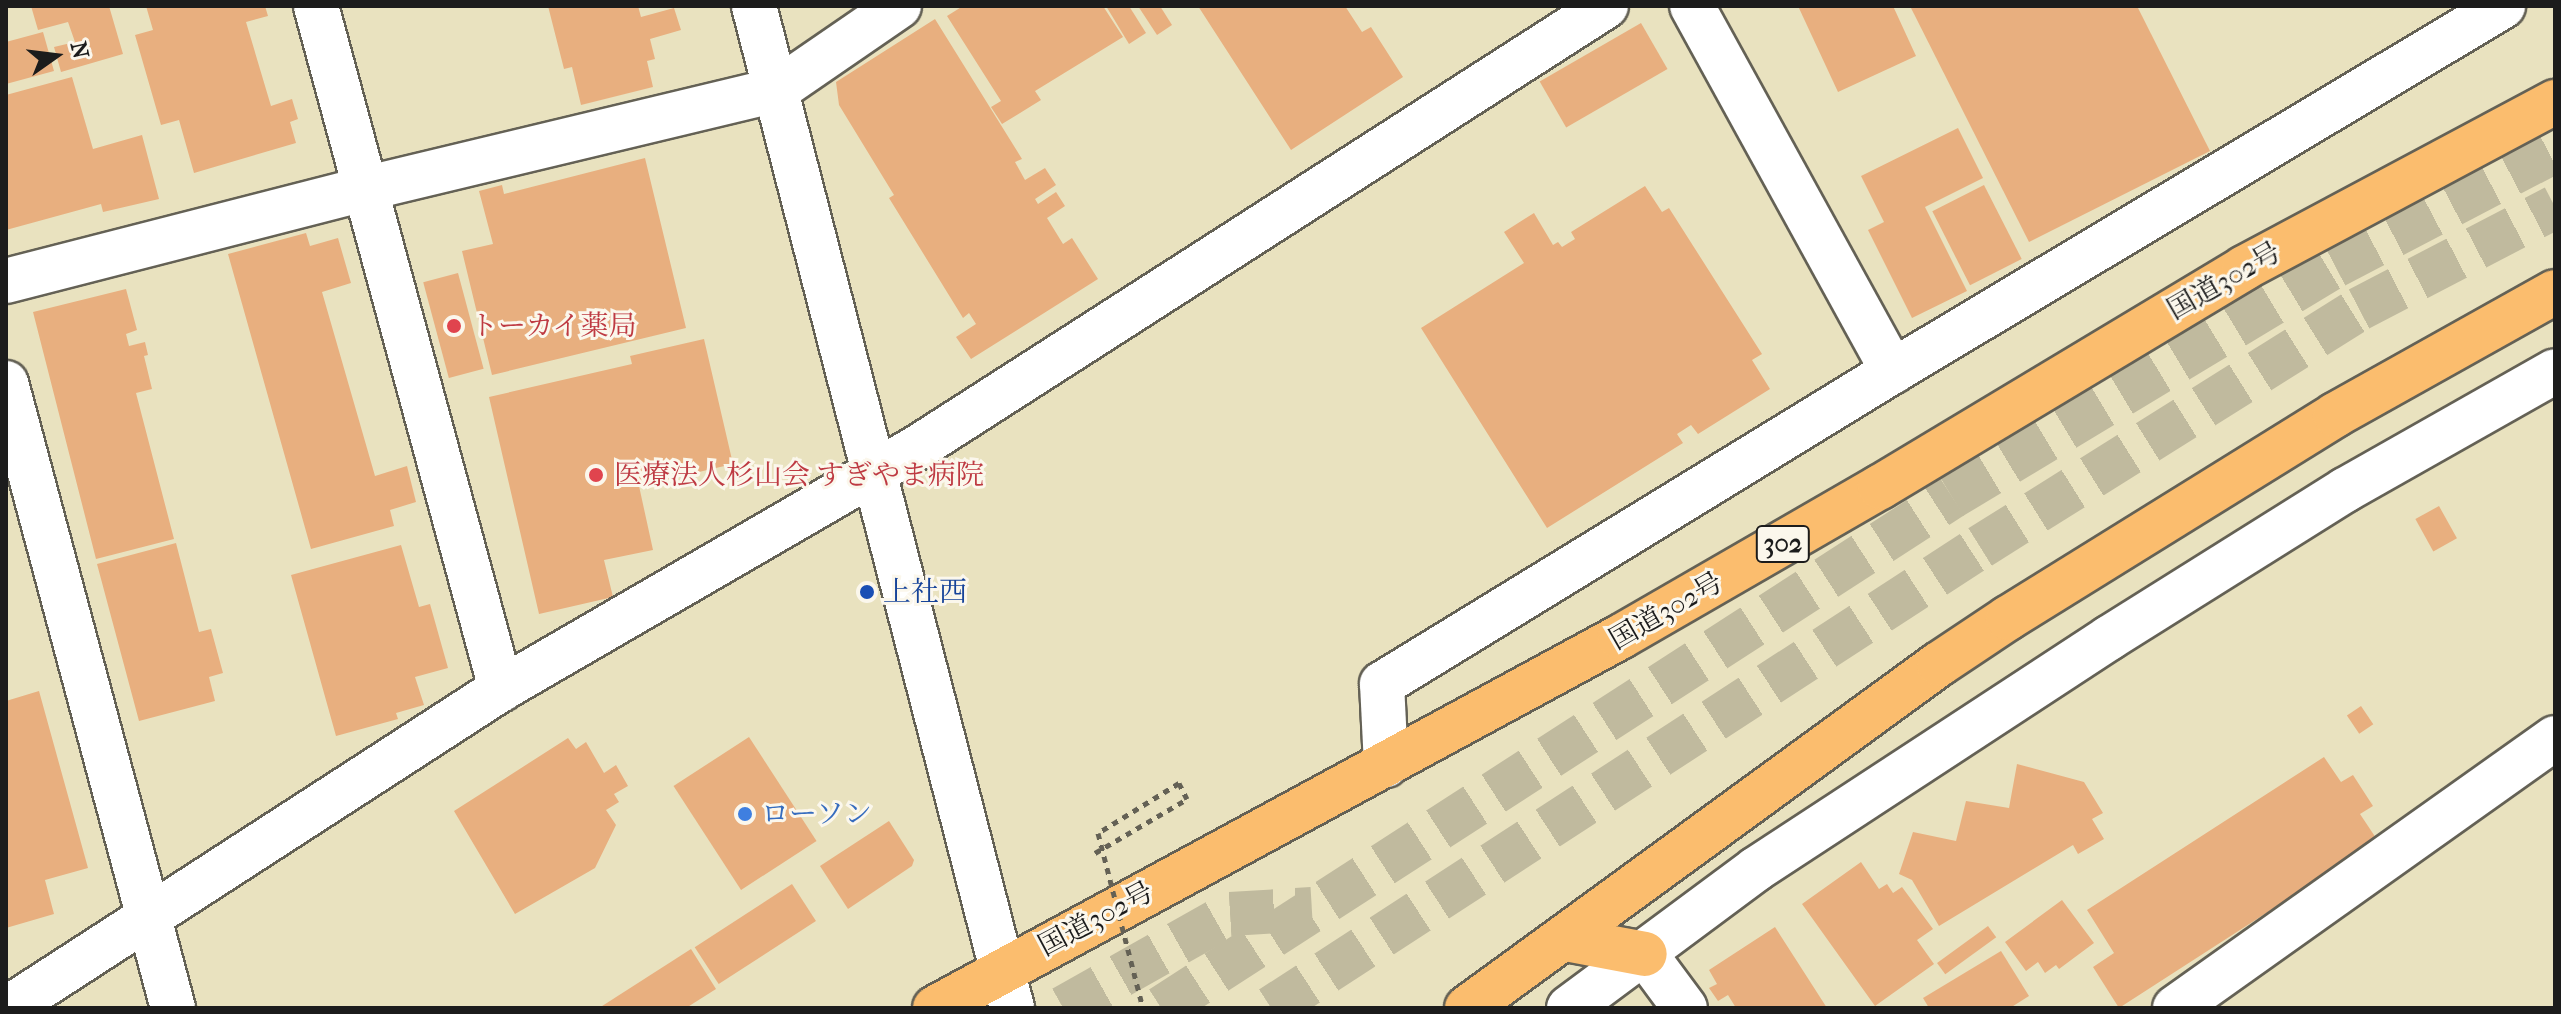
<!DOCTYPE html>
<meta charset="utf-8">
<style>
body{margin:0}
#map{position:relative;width:2561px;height:1014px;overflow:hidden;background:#e9e2bf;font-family:"IM FELL French Canon","Noto Serif JP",serif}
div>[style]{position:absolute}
.building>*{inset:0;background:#e8af7f;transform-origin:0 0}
.highway-tunnel>*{height:44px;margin-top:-22px;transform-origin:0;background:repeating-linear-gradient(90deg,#c0ba9e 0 44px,transparent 0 66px)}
.path>*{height:5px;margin-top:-2.5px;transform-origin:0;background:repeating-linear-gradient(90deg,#646155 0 6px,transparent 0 12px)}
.roads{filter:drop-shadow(2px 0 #646155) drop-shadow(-2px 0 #646155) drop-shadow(0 2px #646155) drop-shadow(0 -2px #646155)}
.minor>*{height:44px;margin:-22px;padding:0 22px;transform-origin:22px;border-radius:22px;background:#fff}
.highway>*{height:44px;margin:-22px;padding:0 22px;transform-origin:22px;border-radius:22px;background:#fbbd6e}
.path-bridge>*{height:5px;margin-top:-2.5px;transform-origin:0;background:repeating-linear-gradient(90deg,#646155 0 6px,transparent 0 12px)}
.dots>*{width:22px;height:22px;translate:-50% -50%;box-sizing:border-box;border:4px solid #fbf7ec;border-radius:50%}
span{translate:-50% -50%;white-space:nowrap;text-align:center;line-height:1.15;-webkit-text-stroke:6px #fbf7ec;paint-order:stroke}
.shield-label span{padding:2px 6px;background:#fbf7ec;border:2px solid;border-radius:6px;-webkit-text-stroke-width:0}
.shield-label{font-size:26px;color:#1c1c1c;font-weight:700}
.street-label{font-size:28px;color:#1c1c1c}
.health-label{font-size:28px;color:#be3a42}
.left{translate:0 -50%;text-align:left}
.transit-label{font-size:28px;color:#164399}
.shop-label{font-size:28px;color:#366cbe}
.frame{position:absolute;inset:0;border:8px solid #1c1c1c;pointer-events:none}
.north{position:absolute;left:16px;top:16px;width:80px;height:80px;-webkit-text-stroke:6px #fbf7ec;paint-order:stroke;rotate:76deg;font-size:22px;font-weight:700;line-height:32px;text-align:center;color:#1c1c1c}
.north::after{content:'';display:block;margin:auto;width:28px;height:36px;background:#1c1c1c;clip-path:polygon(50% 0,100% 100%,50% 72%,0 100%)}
</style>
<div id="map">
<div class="building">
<div style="clip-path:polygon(31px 6px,109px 6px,123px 54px,61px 72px,54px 47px,75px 42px,68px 22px,38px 30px)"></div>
<div style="clip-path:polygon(146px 6px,265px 6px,268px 16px,246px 22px,271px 106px,292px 99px,298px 119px,290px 122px,296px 143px,194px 173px,179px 120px,161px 125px,135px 35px,153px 30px)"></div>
<div style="clip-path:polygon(548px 6px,638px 6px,641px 17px,674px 8px,681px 30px,650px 39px,655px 59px,647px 61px,653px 87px,581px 105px,572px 67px,564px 69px)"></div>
<div style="clip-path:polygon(963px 6px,1103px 6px,1123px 37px,1035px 91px,1041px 100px,1002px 124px,991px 107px,1001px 101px,947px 16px)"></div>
<div style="clip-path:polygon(1106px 6px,1129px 6px,1146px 33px,1129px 44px)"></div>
<div style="clip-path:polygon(1138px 6px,1160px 6px,1172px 25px,1157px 35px)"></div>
<div style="clip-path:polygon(1198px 6px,1345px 6px,1362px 32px,1371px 27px,1403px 77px,1291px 150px)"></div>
<div style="clip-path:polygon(1798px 6px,1893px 6px,1916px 56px,1838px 92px)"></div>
<div style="clip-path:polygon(1910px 6px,2137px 6px,2210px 151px,2029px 242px)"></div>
<div style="clip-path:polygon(935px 19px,1022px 159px,1015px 162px,1025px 180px,1045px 168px,1056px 185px,1035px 199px,1038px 204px,1056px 192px,1065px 206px,1047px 218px,1063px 244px,1072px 238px,1098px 279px,971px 359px,956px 337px,976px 324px,969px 313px,963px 318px,889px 198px,894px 195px,839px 105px,836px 82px)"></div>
<div style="left:1641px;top:23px;width:53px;height:117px;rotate:60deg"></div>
<div style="clip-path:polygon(43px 32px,54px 71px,6px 84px,6px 42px)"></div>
<div style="clip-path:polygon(72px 77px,93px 149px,142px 135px,159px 199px,103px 212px,101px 204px,6px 230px,6px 95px)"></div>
<div style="clip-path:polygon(1958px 128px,1983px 178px,1925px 207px,1967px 291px,1912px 318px,1868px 230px,1884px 222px,1861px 176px)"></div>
<div style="clip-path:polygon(645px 158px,686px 328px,492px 375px,462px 251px,493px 244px,479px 191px,502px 185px,504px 194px)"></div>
<div style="left:1984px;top:185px;width:83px;height:58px;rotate:63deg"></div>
<div style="clip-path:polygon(1645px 186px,1662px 212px,1669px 208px,1762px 354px,1752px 360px,1770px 389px,1698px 434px,1691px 425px,1677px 434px,1683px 443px,1547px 528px,1421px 328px,1524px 263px,1504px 232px,1534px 213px,1553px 245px,1558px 242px,1562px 247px,1575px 239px,1571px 232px)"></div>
<div style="clip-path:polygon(306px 233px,310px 246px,338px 238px,351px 283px,322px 292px,375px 476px,407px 466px,416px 502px,390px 510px,394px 526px,311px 549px,228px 254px)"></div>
<div style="left:458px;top:273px;width:99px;height:36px;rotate:75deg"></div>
<div style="clip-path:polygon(126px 289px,137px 330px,126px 334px,129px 346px,145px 342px,148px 355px,144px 356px,152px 389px,136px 393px,174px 539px,96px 559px,33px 312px)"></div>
<div style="clip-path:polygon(704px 339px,733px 464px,639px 486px,653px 550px,604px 560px,613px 597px,539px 614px,489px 397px,632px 364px,630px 356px)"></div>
<div style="left:2439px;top:506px;width:37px;height:27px;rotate:61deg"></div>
<div style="clip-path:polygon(176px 543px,199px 632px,211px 629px,223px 673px,209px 677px,215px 701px,139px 721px,97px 564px)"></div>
<div style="clip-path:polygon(401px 545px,419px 607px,430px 604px,448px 668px,415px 677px,424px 705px,396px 713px,398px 719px,336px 736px,291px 575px)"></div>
<div style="clip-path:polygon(39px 691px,88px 868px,45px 880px,54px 914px,6px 928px,6px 701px)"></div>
<div style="left:2361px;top:706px;width:22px;height:17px;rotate:56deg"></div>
<div style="left:749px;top:737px;width:124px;height:90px;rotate:57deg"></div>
<div style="clip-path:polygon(568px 738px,576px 749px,586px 742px,604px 773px,616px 765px,628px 786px,614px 794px,619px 802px,606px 810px,616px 825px,595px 868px,515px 914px,454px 811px)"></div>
<div style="clip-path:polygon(2324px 757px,2341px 782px,2353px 775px,2373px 806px,2360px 814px,2378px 841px,2119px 1008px,2093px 967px,2114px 953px,2087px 910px)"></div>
<div style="clip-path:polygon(2017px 764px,2084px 782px,2103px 813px,2092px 819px,2104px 839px,2078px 854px,2073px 845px,1939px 926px,1912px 880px,1899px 874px,1913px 832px,1956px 841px,1966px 801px,2009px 808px)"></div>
<div style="clip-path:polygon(889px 821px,914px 860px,912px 866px,848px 909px,820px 866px)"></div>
<div style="clip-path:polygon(1861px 862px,1879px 889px,1887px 884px,1893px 893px,1902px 887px,1933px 929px,1917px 940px,1934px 964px,1875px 1006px,1802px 904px)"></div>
<div style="left:792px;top:884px;width:44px;height:116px;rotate:57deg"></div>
<div style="clip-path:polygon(2062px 900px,2094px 943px,2059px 969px,2056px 965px,2045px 973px,2038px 962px,2026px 971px,2005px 942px)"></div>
<div style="left:1988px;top:926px;width:14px;height:63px;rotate:54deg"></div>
<div style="clip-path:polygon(1775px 927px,1827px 1008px,1736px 1008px,1728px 995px,1718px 1001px,1709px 988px,1717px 984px,1709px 970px)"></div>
<div style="clip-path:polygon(691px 949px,716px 989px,686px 1008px,599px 1008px)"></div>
<div style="clip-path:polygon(2001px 951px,2029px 996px,2010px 1008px,1929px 1008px,1923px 998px)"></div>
</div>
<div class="highway-tunnel">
<div style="left:1063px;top:1008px;width:192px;rotate:-29.4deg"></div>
<div style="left:1230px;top:914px;width:82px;rotate:-3.5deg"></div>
<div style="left:1161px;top:1008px;width:942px;rotate:-32.86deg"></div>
<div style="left:1952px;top:497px;width:447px;rotate:-31.1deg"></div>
<div style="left:2335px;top:266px;width:248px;rotate:-27.6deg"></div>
<div style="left:1271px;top:1008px;width:846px;rotate:-33.03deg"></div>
<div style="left:1980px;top:547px;width:448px;rotate:-32.1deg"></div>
<div style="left:2359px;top:309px;width:221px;rotate:-27.5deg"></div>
</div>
<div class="path">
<div style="left:1095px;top:853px;width:107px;rotate:-30.4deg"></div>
<div style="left:1187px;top:799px;width:18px;rotate:-117deg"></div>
<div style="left:1179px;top:783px;width:95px;rotate:148.3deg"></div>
</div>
<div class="roads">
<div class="minor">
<div style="left:316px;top:6px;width:708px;rotate:74.84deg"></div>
<div style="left:754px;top:6px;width:1035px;rotate:75.56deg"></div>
<div style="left:1692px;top:6px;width:417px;rotate:61.2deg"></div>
<div style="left:6px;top:281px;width:374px;rotate:-14.4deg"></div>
<div style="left:368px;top:188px;width:421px;rotate:-13.5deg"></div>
<div style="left:777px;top:90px;width:148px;rotate:-34.5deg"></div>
<div style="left:6px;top:383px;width:647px;rotate:75.04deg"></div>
<div style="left:1386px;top:765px;width:81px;rotate:-92.8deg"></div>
<div style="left:1382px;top:684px;width:599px;rotate:-31.49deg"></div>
<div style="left:1893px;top:371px;width:711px;rotate:-30.89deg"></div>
<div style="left:1645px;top:954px;width:67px;rotate:53.5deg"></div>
<div style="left:8px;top:1008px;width:587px;rotate:-32.91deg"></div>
<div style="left:501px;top:689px;width:484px;rotate:-30.1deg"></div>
<div style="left:920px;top:446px;width:815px;rotate:-32.68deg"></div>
<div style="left:1569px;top:1008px;width:233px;rotate:-36.6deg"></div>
<div style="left:1756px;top:869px;width:422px;rotate:-33.2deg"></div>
<div style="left:2109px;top:638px;width:279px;rotate:-32.1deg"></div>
<div style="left:2345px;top:490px;width:241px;rotate:-29.5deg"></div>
<div style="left:2175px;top:1008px;width:466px;rotate:-35.4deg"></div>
</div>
<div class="highway">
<div style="left:1565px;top:939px;width:81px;rotate:10.6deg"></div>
<div style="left:935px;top:1008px;width:779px;rotate:-28.44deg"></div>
<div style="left:1620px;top:637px;width:300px;rotate:-30deg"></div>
<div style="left:1880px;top:487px;width:425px;rotate:-31deg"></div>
<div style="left:2244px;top:268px;width:353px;rotate:-28.1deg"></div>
<div style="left:1467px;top:1008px;width:584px;rotate:-36.09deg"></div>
<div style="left:1939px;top:664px;width:83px;rotate:-33.7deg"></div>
<div style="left:2008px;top:618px;width:385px;rotate:-31.8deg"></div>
<div style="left:2335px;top:415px;width:252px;rotate:-29.2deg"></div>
</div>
</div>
<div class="path-bridge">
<div style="left:1098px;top:833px;width:181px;rotate:75.6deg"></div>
</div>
<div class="dots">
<div style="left:454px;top:326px;background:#e0444e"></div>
<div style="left:596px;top:475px;background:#e0444e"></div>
<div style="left:867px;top:592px;background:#1a4fb4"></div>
<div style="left:745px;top:814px;background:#3f7fe0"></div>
</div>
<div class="shield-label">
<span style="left:1783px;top:544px">302</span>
</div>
<div class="street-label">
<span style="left:2224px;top:281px;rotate:-30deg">国道302号</span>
<span style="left:1666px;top:611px;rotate:-30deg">国道302号</span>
<span style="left:1096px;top:919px;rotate:-28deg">国道302号</span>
</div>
<div class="health-label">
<span class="left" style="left:470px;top:326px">トーカイ薬局</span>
<span class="left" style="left:614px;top:475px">医療法人杉山会 すぎやま病院</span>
</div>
<div class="transit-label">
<span class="left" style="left:883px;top:592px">上社西</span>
</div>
<div class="shop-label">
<span class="left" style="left:761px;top:814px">ローソン</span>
</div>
<div class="frame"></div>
<div class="north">N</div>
</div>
